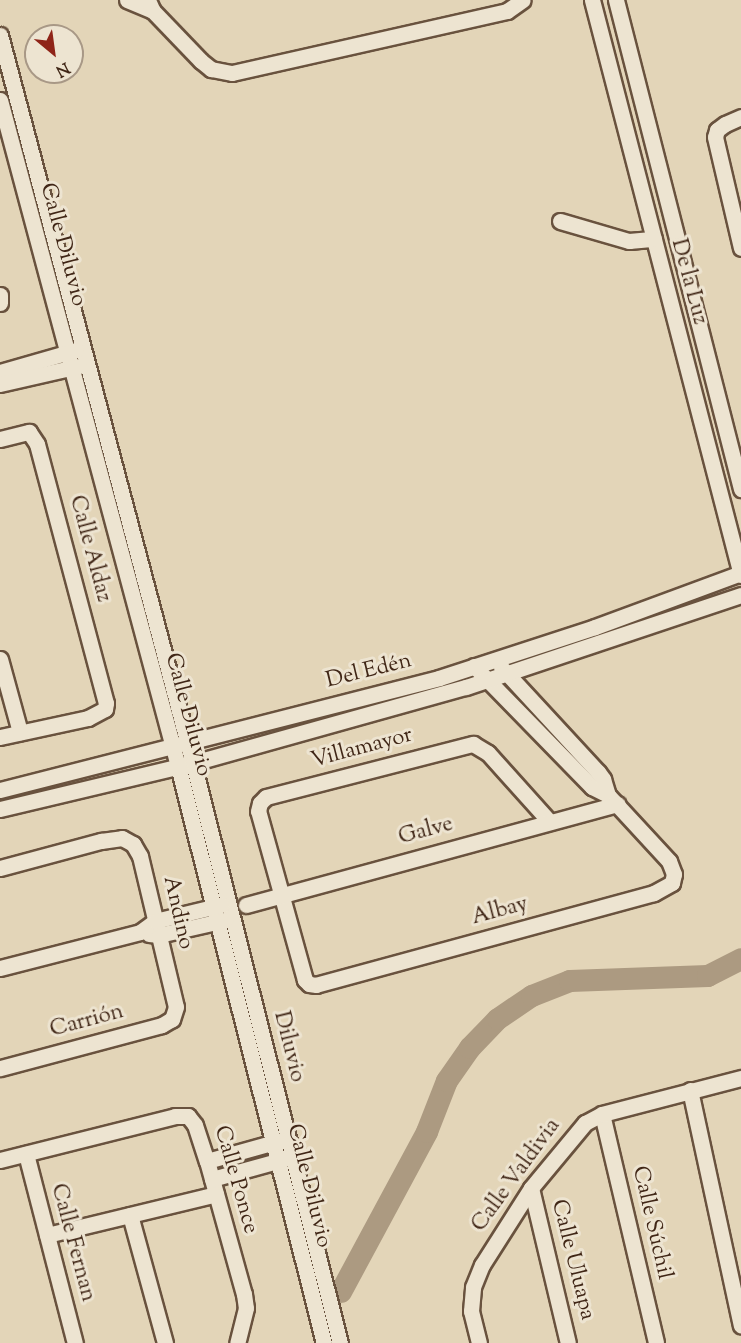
<!DOCTYPE html>
<meta charset="utf-8">
<style>
body{margin:0}
#map{position:relative;width:741px;height:1343px;overflow:hidden;background:#e3d5b8;font-family:"Sorts Mill Goudy",serif}
div>[style]{position:absolute}
.river>*{height:22px;margin:-11px;padding:0 11px;transform-origin:11px;border-radius:11px;background:#ac9a81}
.roads{filter:drop-shadow(2px 0 #69523e) drop-shadow(-2px 0 #69523e) drop-shadow(0 2px #69523e) drop-shadow(0 -2px #69523e)}
.minor>*{height:15px;margin:-7.5px;padding:0 7.5px;transform-origin:7.5px;border-radius:7.5px;background:#ede4d1}
span{translate:-50% -50%;white-space:nowrap;text-align:center;line-height:1.15;-webkit-text-stroke:6px #ede4d1;paint-order:stroke}
.street-label{font-size:22px;color:#402616}
.north{position:absolute;left:24px;top:24px;width:60px;height:60px;box-sizing:border-box;background:#ede4d1;border:2px solid #a89886;border-radius:50%;rotate:151deg;font-size:16px;font-weight:700;line-height:24px;text-align:center;color:#402616}
.north::after{content:'';display:block;margin:auto;width:21px;height:27px;background:#8f2418;clip-path:polygon(50% 0,100% 100%,50% 72%,0 100%)}
</style>
<div id="map">
<div class="river">
<div style="left:341px;top:1292px;width:182px;rotate:-61.7deg"></div>
<div style="left:427px;top:1132px;width:55px;rotate:-68.6deg"></div>
<div style="left:447px;top:1081px;width:40px;rotate:-55.1deg"></div>
<div style="left:470px;top:1048px;width:40px;rotate:-46deg"></div>
<div style="left:498px;top:1019px;width:41px;rotate:-34.1deg"></div>
<div style="left:532px;top:996px;width:41px;rotate:-21.5deg"></div>
<div style="left:570px;top:981px;width:138px;rotate:-2.1deg"></div>
<div style="left:708px;top:976px;width:37px;rotate:-27deg"></div>
</div>
<div class="roads">
<div class="minor">
<div style="left:127px;top:0;width:28px;rotate:23deg"></div>
<div style="left:148px;top:0;width:12px;rotate:66deg"></div>
<div style="left:153px;top:11px;width:69px;rotate:46.2deg"></div>
<div style="left:201px;top:61px;width:13px;rotate:39deg"></div>
<div style="left:211px;top:69px;width:21px;rotate:11deg"></div>
<div style="left:232px;top:73px;width:282px;rotate:-12.7deg"></div>
<div style="left:507px;top:11px;width:19px;rotate:-35deg"></div>
<div style="left:592px;top:0;width:594px;rotate:75.47deg"></div>
<div style="left:616px;top:0;width:505px;rotate:75.66deg"></div>
<div style="left:0;top:35px;width:753px;rotate:75.15deg"></div>
<div style="left:193px;top:763px;width:598px;rotate:75.78deg"></div>
<div style="left:0;top:100px;width:689px;rotate:75.04deg"></div>
<div style="left:178px;top:766px;width:595px;rotate:75.8deg"></div>
<div style="left:741px;top:117px;width:17px;rotate:156deg"></div>
<div style="left:725px;top:124px;width:10px;rotate:143deg"></div>
<div style="left:717px;top:130px;width:7px;rotate:106deg"></div>
<div style="left:715px;top:137px;width:114px;rotate:76.8deg"></div>
<div style="left:560px;top:221px;width:72px;rotate:16.2deg"></div>
<div style="left:629px;top:241px;width:25px;rotate:-5deg"></div>
<div style="left:0;top:295px;width:8px;rotate:90deg"></div>
<div style="left:0;top:372px;width:79px;rotate:-16.1deg"></div>
<div style="left:0;top:384px;width:81px;rotate:-12.8deg"></div>
<div style="left:0;top:439px;width:30px;rotate:-14deg"></div>
<div style="left:29px;top:432px;width:14px;rotate:56deg"></div>
<div style="left:37px;top:444px;width:268px;rotate:75.1deg"></div>
<div style="left:106px;top:703px;width:6px;rotate:99deg"></div>
<div style="left:105px;top:709px;width:19px;rotate:152deg"></div>
<div style="left:88px;top:718px;width:90px;rotate:167.8deg"></div>
<div style="left:0;top:659px;width:76px;rotate:74.7deg"></div>
<div style="left:474px;top:666px;width:169px;rotate:45.7deg"></div>
<div style="left:592px;top:787px;width:18px;rotate:27deg"></div>
<div style="left:608px;top:795px;width:90px;rotate:47.3deg"></div>
<div style="left:669px;top:861px;width:14px;rotate:69deg"></div>
<div style="left:674px;top:874px;width:9px;rotate:103deg"></div>
<div style="left:672px;top:883px;width:21px;rotate:151deg"></div>
<div style="left:654px;top:893px;width:350px;rotate:164.8deg"></div>
<div style="left:316px;top:985px;width:7px;rotate:-172deg"></div>
<div style="left:309px;top:984px;width:6px;rotate:-135deg"></div>
<div style="left:305px;top:980px;width:175px;rotate:-105.5deg"></div>
<div style="left:258px;top:811px;width:8px;rotate:-76deg"></div>
<div style="left:260px;top:803px;width:8px;rotate:-45deg"></div>
<div style="left:266px;top:797px;width:214px;rotate:-14.4deg"></div>
<div style="left:473px;top:744px;width:17px;rotate:31deg"></div>
<div style="left:488px;top:753px;width:91px;rotate:48.1deg"></div>
<div style="left:501px;top:667px;width:143px;rotate:47.3deg"></div>
<div style="left:598px;top:772px;width:9px;rotate:54deg"></div>
<div style="left:603px;top:779px;width:17px;rotate:73deg"></div>
<div style="left:0;top:790px;width:453px;rotate:-14.3deg"></div>
<div style="left:439px;top:678px;width:164px;rotate:-18.1deg"></div>
<div style="left:595px;top:627px;width:156px;rotate:-20.3deg"></div>
<div style="left:0;top:809px;width:198px;rotate:-13.4deg"></div>
<div style="left:193px;top:763px;width:283px;rotate:-15.6deg"></div>
<div style="left:466px;top:687px;width:290px;rotate:-18.5deg"></div>
<div style="left:0;top:868px;width:105px;rotate:-15deg"></div>
<div style="left:101px;top:841px;width:21px;rotate:-8deg"></div>
<div style="left:122px;top:838px;width:13px;rotate:29deg"></div>
<div style="left:133px;top:844px;width:14px;rotate:60deg"></div>
<div style="left:140px;top:856px;width:155px;rotate:76.6deg"></div>
<div style="left:176px;top:1007px;width:13px;rotate:108deg"></div>
<div style="left:172px;top:1019px;width:12px;rotate:149deg"></div>
<div style="left:162px;top:1025px;width:168px;rotate:165.1deg"></div>
<div style="left:246px;top:905px;width:385px;rotate:-15.2deg"></div>
<div style="left:149px;top:934px;width:10px;rotate:6deg"></div>
<div style="left:159px;top:935px;width:68px;rotate:-12.8deg"></div>
<div style="left:0;top:968px;width:145px;rotate:-14.4deg"></div>
<div style="left:140px;top:932px;width:19px;rotate:-36deg"></div>
<div style="left:155px;top:921px;width:68px;rotate:-13.6deg"></div>
<div style="left:690px;top:1090px;width:241px;rotate:77.8deg"></div>
<div style="left:602px;top:1114px;width:235px;rotate:76.7deg"></div>
<div style="left:26px;top:1154px;width:195px;rotate:75.5deg"></div>
<div style="left:0;top:1160px;width:180px;rotate:-14.1deg"></div>
<div style="left:175px;top:1116px;width:13px"></div>
<div style="left:188px;top:1116px;width:11px;rotate:52deg"></div>
<div style="left:195px;top:1125px;width:38px;rotate:72deg"></div>
<div style="left:207px;top:1161px;width:138px;rotate:74.5deg"></div>
<div style="left:244px;top:1294px;width:14px;rotate:82deg"></div>
<div style="left:246px;top:1308px;width:36px;rotate:104deg"></div>
<div style="left:207px;top:1161px;width:78px;rotate:-15.6deg"></div>
<div style="left:212px;top:1179px;width:79px;rotate:-15.4deg"></div>
<div style="left:531px;top:1188px;width:159px;rotate:76.6deg"></div>
<div style="left:130px;top:1215px;width:133px;rotate:74.7deg"></div>
<div style="left:47px;top:1235px;width:174px;rotate:-13.6deg"></div>
<div style="left:479px;top:1343px;width:33px;rotate:-104deg"></div>
<div style="left:471px;top:1311px;width:24px;rotate:-85deg"></div>
<div style="left:473px;top:1287px;width:24px;rotate:-68deg"></div>
<div style="left:482px;top:1265px;width:91px;rotate:-57.5deg"></div>
<div style="left:531px;top:1188px;width:85px;rotate:-50.3deg"></div>
<div style="left:585px;top:1123px;width:19px;rotate:-28deg"></div>
<div style="left:602px;top:1114px;width:144px;rotate:-14.5deg"></div>
</div>
</div>
<div class="street-label">
<span style="left:62px;top:245px;rotate:75deg">Calle Diluvio</span>
<span style="left:688px;top:282px;rotate:75deg">De la Luz</span>
<span style="left:89px;top:549px;rotate:75deg">Calle Aldaz</span>
<span style="left:369px;top:672px;rotate:-14deg">Del Edén</span>
<span style="left:187px;top:715px;rotate:75deg">Calle Diluvio</span>
<span style="left:362px;top:749px;rotate:-15deg">Villamayor</span>
<span style="left:426px;top:832px;rotate:-15deg">Galve</span>
<span style="left:500px;top:912px;rotate:-15deg">Albay</span>
<span style="left:177px;top:913px;rotate:77deg">Andino</span>
<span style="left:87px;top:1022px;rotate:-15deg">Carrión</span>
<span style="left:288px;top:1047px;rotate:76deg">Diluvio</span>
<span style="left:517px;top:1176px;rotate:-54deg">Calle Valdivia</span>
<span style="left:235px;top:1180px;rotate:74deg">Calle Ponce</span>
<span style="left:308px;top:1186px;rotate:76deg">Calle Diluvio</span>
<span style="left:651px;top:1223px;rotate:77deg">Calle Súchil</span>
<span style="left:72px;top:1243px;rotate:75deg">Calle Fernan</span>
<span style="left:572px;top:1260px;rotate:76deg">Calle Uluapa</span>
</div>
<div class="north">N</div>
</div>
